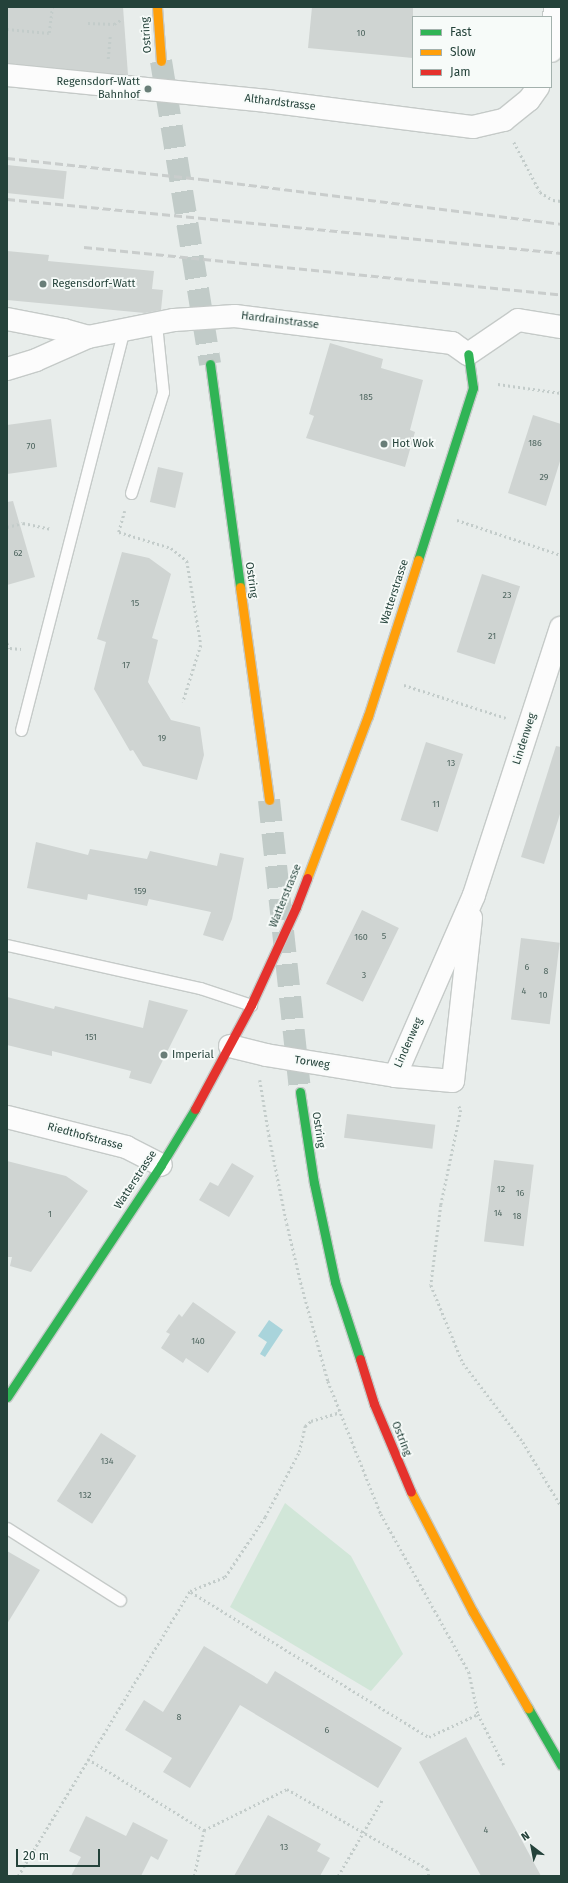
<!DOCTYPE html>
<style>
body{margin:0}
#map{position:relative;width:568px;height:1883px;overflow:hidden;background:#e8edeb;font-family:"Fira Sans",sans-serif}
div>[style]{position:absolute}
.green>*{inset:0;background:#d1e6d8}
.water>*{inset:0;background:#a9d4db}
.building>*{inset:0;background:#cfd4d2;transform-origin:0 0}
.secondary-tunnel>*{height:22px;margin-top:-11px;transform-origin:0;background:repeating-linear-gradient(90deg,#c1cbc8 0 22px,transparent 0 33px)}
.path>*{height:2.5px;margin-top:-1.25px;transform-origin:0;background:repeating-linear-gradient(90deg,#c3ccca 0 2px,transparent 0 5px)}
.roads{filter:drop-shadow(1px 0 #c5cac8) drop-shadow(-1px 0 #c5cac8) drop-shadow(0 1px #c5cac8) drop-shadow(0 -1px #c5cac8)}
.lane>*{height:11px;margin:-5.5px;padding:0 5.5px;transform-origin:5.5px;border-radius:5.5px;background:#fcfcfc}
.street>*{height:22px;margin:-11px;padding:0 11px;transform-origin:11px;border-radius:11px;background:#fcfcfc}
.fast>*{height:9px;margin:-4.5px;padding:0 4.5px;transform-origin:4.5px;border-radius:4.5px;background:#30b455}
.slow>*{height:9px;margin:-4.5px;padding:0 4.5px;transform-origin:4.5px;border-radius:4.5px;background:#ff9f0a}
.jam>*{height:9px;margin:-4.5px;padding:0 4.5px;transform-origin:4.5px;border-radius:4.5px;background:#e5322d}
.rail>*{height:3px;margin-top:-1.5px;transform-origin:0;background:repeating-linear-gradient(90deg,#c9cdcc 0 8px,transparent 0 12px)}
.dots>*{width:11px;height:11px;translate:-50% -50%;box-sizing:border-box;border:2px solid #f7fbf9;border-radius:50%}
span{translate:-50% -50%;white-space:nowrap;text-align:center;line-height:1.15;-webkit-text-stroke:3.5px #f7fbf9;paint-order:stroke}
.number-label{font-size:9px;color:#506761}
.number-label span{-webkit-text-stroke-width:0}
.street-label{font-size:11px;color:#24423a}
.poi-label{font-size:11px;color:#24423a}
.right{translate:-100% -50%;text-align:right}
.left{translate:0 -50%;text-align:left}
.frame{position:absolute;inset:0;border:8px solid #24423a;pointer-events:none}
.legend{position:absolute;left:412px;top:16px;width:140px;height:72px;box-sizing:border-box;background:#f7fbf9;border:1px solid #a3b1ad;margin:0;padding:5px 7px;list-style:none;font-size:12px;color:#24423a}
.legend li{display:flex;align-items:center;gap:8px;height:20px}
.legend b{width:20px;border:1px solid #a3b1ad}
.north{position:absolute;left:512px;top:1827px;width:40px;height:40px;-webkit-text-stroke:3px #f7fbf9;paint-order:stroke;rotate:328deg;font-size:11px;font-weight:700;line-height:16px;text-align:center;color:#24423a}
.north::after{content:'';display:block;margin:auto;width:14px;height:18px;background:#24423a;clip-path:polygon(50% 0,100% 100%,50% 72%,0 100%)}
.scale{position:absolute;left:16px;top:1849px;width:84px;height:18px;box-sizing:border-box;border:2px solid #24423a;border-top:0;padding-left:5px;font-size:12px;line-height:14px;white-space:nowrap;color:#24423a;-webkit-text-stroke:3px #f7fbf9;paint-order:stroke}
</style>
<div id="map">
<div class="green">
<div style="clip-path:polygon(285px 1503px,351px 1556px,403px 1654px,371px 1691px,230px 1607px)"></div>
</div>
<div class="water">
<div style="clip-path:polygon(269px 1320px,283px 1330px,265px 1357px,260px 1354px,267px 1342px,258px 1336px)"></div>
</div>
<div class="building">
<div style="clip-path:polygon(7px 7px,123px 7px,128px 75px,7px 63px)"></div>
<div style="clip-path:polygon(312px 7px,413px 7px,413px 58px,308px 48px)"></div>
<div style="left:7px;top:165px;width:60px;height:28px;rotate:6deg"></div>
<div style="clip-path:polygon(7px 251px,49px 255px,48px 261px,154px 271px,152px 289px,163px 290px,161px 310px,145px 313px,7px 300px)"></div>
<div style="clip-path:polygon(330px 343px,383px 359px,381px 368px,423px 380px,410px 430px,415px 432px,405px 467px,306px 438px,314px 416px,309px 414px)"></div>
<div style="clip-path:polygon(533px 415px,561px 424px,561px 458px,546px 506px,508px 493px)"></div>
<div style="clip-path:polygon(51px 419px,57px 467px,7px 474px,7px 425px)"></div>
<div style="left:158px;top:467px;width:26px;height:36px;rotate:13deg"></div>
<div style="clip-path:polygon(13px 501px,35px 577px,7px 585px,7px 502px)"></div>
<div style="clip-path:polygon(122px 552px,149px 558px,171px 574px,152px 638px,158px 640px,148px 682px,171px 720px,200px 727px,204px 755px,197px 780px,143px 766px,133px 750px,130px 751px,94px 689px,106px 642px,97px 639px)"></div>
<div style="left:482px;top:574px;width:40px;height:82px;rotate:18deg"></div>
<div style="left:426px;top:742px;width:39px;height:82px;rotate:18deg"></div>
<div style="clip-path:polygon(556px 746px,561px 747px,561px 811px,544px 864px,521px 857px)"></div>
<div style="clip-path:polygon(36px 842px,88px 855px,90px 849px,147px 859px,150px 851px,217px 866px,220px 853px,244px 858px,232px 919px,223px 941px,203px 935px,211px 912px,149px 899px,147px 906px,88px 894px,87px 900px,27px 888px)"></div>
<div style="left:362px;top:910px;width:41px;height:82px;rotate:26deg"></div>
<div style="left:521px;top:938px;width:39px;height:82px;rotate:7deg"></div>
<div style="clip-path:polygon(7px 997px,54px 1009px,55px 1006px,143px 1028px,149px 1000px,188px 1010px,151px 1084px,129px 1078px,131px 1071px,52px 1051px,52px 1056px,7px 1045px)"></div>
<div style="left:347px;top:1114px;width:89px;height:24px;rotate:7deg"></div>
<div style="left:494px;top:1160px;width:40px;height:82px;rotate:7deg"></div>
<div style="clip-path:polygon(7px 1161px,66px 1176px,88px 1191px,31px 1272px,10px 1266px,12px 1257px,7px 1257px)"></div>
<div style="clip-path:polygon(232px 1163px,254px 1176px,229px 1217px,199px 1200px,210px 1182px,218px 1186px)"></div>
<div style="clip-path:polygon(193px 1302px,236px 1332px,208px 1373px,186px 1358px,183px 1363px,161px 1348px,170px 1334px,166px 1332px,179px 1314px,182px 1317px)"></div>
<div style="left:101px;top:1433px;width:42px;height:81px;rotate:33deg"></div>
<div style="clip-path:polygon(7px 1551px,40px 1570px,7px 1624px)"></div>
<div style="clip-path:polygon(204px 1646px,267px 1684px,275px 1671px,402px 1748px,378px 1788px,240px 1705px,190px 1788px,163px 1772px,172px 1758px,125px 1730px,144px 1700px,163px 1712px)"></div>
<div style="clip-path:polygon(466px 1737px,541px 1876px,481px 1876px,419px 1762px)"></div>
<div style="clip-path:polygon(268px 1815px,321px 1844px,317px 1851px,330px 1858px,320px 1876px,234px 1876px)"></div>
<div style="clip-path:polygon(86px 1816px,126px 1836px,133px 1822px,168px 1840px,158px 1860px,151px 1856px,141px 1876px,71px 1876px,81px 1857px,69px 1851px)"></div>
</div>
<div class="secondary-tunnel">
<div style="left:161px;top:61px;width:307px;rotate:80.8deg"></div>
<div style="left:269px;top:800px;width:294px;rotate:83.9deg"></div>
</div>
<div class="path">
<div style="left:88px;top:23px;width:26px;rotate:2deg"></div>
<div style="left:114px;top:24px;width:9px;rotate:-32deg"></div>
<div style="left:7px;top:29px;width:42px;rotate:5.4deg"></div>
<div style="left:49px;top:33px;width:26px;rotate:-83deg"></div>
<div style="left:108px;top:59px;width:25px;rotate:-85deg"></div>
<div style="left:514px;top:142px;width:56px;rotate:62.5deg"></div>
<div style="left:540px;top:192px;width:15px;rotate:32deg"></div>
<div style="left:553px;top:200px;width:8px;rotate:7deg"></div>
<div style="left:498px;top:384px;width:64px;rotate:8.1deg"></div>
<div style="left:125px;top:511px;width:22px;rotate:106deg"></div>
<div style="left:119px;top:532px;width:54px;rotate:17.1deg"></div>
<div style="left:171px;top:548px;width:21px;rotate:39deg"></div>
<div style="left:187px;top:561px;width:85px;rotate:80.5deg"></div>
<div style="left:201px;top:645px;width:60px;rotate:107.5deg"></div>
<div style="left:457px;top:520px;width:110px;rotate:18.6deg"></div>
<div style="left:7px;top:527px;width:16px;rotate:-14deg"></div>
<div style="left:23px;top:523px;width:29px;rotate:12deg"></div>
<div style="left:7px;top:643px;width:6px;rotate:59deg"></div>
<div style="left:10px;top:648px;width:11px;rotate:5deg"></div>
<div style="left:404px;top:685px;width:107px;rotate:17.9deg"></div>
<div style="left:260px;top:1080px;width:56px;rotate:80.7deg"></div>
<div style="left:269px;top:1135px;width:91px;rotate:78.6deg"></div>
<div style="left:287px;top:1224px;width:65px;rotate:76.6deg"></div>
<div style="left:302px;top:1287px;width:98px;rotate:74.5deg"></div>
<div style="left:328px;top:1381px;width:143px;rotate:68.3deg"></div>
<div style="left:381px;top:1514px;width:181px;rotate:60.9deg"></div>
<div style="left:469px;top:1672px;width:43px;rotate:77.9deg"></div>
<div style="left:478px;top:1714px;width:57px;rotate:63deg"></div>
<div style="left:459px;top:1106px;width:4px;rotate:63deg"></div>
<div style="left:461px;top:1110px;width:97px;rotate:101.9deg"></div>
<div style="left:441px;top:1205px;width:81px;rotate:97.1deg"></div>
<div style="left:431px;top:1285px;width:84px;rotate:67.7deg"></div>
<div style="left:463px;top:1363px;width:99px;rotate:52.8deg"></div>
<div style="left:523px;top:1442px;width:74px;rotate:59.3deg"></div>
<div style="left:191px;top:1592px;width:279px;rotate:31.4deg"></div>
<div style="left:429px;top:1737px;width:54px;rotate:-25.1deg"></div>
<div style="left:88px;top:1759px;width:136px;rotate:31.5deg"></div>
<div style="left:18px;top:1876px;width:333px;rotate:-58.9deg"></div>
<div style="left:190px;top:1591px;width:38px;rotate:-22deg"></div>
<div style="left:225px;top:1577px;width:72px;rotate:-56.3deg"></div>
<div style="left:265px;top:1517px;width:73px;rotate:-62.4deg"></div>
<div style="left:299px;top:1452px;width:27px;rotate:-77deg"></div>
<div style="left:305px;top:1426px;width:8px;rotate:-40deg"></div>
<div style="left:311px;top:1421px;width:30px;rotate:-17deg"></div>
<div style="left:194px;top:1876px;width:47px;rotate:-77.7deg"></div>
<div style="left:204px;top:1830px;width:93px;rotate:-26.3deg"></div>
<div style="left:287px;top:1789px;width:162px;rotate:29.6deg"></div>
<div style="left:428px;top:1869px;width:7px;rotate:82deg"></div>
<div style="left:338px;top:1876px;width:88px;rotate:-59.9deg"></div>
</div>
<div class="roads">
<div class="lane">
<div style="left:131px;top:493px;width:106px;rotate:-72.4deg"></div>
<div style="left:163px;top:392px;width:68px;rotate:-95.9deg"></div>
<div style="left:21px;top:730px;width:413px;rotate:-75.6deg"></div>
<div style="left:7px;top:945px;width:198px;rotate:12.6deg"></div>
<div style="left:200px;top:988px;width:54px;rotate:18.4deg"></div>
<div style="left:7px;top:1528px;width:134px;rotate:32.5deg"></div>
</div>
<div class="street">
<div style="left:551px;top:51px;width:44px;rotate:-84.8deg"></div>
<div style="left:7px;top:75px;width:261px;rotate:5.7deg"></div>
<div style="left:267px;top:101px;width:208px;rotate:7.2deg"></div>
<div style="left:473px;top:127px;width:32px;rotate:-13deg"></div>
<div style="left:504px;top:120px;width:32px;rotate:-39deg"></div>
<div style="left:529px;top:100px;width:16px;rotate:-55deg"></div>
<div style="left:7px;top:319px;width:58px;rotate:10.9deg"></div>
<div style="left:64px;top:330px;width:25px;rotate:16deg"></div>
<div style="left:7px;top:369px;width:30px;rotate:-17deg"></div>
<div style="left:36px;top:360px;width:57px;rotate:-23.9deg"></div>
<div style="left:88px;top:337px;width:88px;rotate:-11.2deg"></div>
<div style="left:174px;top:320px;width:61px;rotate:-3.8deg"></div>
<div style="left:235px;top:316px;width:219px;rotate:7.1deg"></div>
<div style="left:452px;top:343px;width:19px;rotate:35deg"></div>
<div style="left:468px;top:354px;width:60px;rotate:-34.2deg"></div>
<div style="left:518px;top:320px;width:44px;rotate:9.2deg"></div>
<div style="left:230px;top:1046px;width:37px;rotate:14deg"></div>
<div style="left:266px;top:1055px;width:131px;rotate:9.2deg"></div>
<div style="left:395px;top:1076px;width:58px;rotate:4.9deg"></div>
<div style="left:453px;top:1081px;width:164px;rotate:-83.7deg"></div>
<div style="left:395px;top:1076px;width:197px;rotate:-66.4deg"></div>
<div style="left:474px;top:895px;width:281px;rotate:-72deg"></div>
<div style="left:7px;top:1117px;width:123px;rotate:14.1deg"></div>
<div style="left:126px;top:1147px;width:39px;rotate:27deg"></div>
</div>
<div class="fast">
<div style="left:210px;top:364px;width:225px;rotate:82.3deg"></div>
<div style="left:418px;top:560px;width:181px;rotate:-72.3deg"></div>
<div style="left:473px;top:388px;width:34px;rotate:-98deg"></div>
<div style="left:300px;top:1092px;width:92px;rotate:81.3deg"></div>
<div style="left:314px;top:1183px;width:101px;rotate:78deg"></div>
<div style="left:335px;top:1282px;width:81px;rotate:72deg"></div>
<div style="left:7px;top:1397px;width:278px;rotate:-56.4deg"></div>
<div style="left:161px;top:1165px;width:66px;rotate:-58.7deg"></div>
<div style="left:528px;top:1708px;width:66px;rotate:59.9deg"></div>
</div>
<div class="slow">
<div style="left:157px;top:7px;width:54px;rotate:85.8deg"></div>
<div style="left:240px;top:587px;width:215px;rotate:82.2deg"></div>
<div style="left:307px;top:878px;width:173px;rotate:-69.4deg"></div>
<div style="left:368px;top:716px;width:164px;rotate:-72.2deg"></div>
<div style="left:411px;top:1492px;width:135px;rotate:62.7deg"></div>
<div style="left:473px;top:1612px;width:111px;rotate:60.2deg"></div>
</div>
<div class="jam">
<div style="left:195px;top:1109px;width:118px;rotate:-61.7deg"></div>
<div style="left:251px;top:1005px;width:108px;rotate:-65.3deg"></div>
<div style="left:296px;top:907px;width:31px;rotate:-69deg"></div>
<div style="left:360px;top:1359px;width:47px;rotate:72.7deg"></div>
<div style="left:374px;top:1404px;width:95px;rotate:67.2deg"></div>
</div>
</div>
<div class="rail">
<div style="left:7px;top:158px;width:195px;rotate:6.2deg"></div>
<div style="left:201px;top:179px;width:363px;rotate:7.1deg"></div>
<div style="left:7px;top:199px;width:557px;rotate:5.57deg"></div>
<div style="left:84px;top:247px;width:479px;rotate:5.7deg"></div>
</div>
<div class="dots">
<div style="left:148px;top:89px;background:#697e78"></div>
<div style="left:43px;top:284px;background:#697e78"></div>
<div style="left:384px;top:444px;background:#697e78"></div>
<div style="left:164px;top:1055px;background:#697e78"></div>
</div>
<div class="number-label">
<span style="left:361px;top:33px">10</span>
<span style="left:366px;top:397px">185</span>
<span style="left:535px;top:443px">186</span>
<span style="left:31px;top:446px">70</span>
<span style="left:544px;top:477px">29</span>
<span style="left:18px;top:553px">62</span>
<span style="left:507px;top:595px">23</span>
<span style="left:135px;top:603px">15</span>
<span style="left:492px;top:636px">21</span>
<span style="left:126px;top:665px">17</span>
<span style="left:162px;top:738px">19</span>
<span style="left:451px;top:763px">13</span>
<span style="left:436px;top:804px">11</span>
<span style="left:140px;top:891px">159</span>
<span style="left:384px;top:936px">5</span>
<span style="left:361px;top:937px">160</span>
<span style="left:527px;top:967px">6</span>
<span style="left:546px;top:971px">8</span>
<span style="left:364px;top:975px">3</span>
<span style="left:524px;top:991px">4</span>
<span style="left:543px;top:995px">10</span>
<span style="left:91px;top:1037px">151</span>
<span style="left:501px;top:1189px">12</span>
<span style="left:520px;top:1193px">16</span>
<span style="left:498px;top:1213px">14</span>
<span style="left:50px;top:1214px">1</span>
<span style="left:517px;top:1216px">18</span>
<span style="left:198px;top:1341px">140</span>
<span style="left:107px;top:1461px">134</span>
<span style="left:85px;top:1495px">132</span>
<span style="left:179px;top:1717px">8</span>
<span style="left:327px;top:1730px">6</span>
<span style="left:486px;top:1830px">4</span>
<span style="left:284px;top:1847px">13</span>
</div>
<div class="street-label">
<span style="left:147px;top:35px;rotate:-94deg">Ostring</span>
<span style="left:280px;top:103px;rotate:7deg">Althardstrasse</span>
<span style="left:280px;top:321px;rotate:7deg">Hardrainstrasse</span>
<span style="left:251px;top:580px;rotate:82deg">Ostring</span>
<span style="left:395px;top:592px;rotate:-72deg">Watterstrasse</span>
<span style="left:525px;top:739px;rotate:-72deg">Lindenweg</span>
<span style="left:286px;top:896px;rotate:-68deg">Watterstrasse</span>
<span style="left:409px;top:1043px;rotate:-66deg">Lindenweg</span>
<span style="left:312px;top:1063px;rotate:9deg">Torweg</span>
<span style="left:318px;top:1130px;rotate:81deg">Ostring</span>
<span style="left:85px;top:1137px;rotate:15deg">Riedthofstrasse</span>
<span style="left:136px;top:1180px;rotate:-57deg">Watterstrasse</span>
<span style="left:401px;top:1439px;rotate:68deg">Ostring</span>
</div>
<div class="poi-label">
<span class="right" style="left:140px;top:89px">Regensdorf-Watt<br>Bahnhof</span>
<span class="left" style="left:52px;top:284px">Regensdorf-Watt</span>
<span class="left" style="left:392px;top:444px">Hot Wok</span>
<span class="left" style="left:172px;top:1055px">Imperial</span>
</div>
<div class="frame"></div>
<ul class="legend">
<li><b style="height:5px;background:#30b455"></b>Fast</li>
<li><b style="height:5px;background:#ff9f0a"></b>Slow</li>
<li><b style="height:5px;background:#e5322d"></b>Jam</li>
</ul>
<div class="north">N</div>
<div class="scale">20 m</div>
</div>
